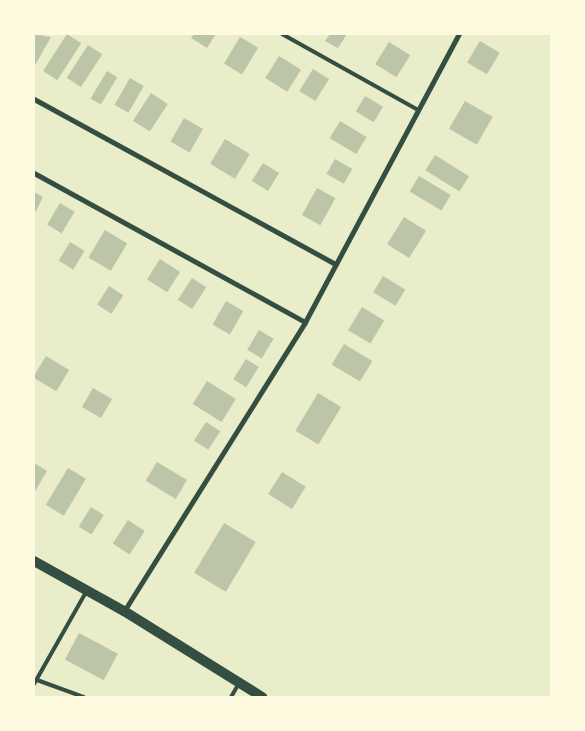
<!DOCTYPE html>
<style>
body{margin:0}
#map{position:relative;width:585px;height:731px;overflow:hidden;background:#e9edc9;font-family:"Roboto Condensed",sans-serif}
div>[style]{position:absolute}
.building>*{inset:0;background:#bcc5a7;transform-origin:0 0}
.service>*{height:4px;margin:-2px;padding:0 2px;transform-origin:2px;border-radius:2px;background:#344e41}
.minor>*{height:5px;margin:-2.5px;padding:0 2.5px;transform-origin:2.5px;border-radius:2.5px;background:#344e41}
.secondary>*{height:10px;margin:-5px;padding:0 5px;transform-origin:5px;border-radius:5px;background:#344e41}
span{translate:-50% -50%;white-space:nowrap;text-align:center;line-height:1.15;-webkit-text-stroke:4px #fefae0;paint-order:stroke}
.frame{position:absolute;inset:0;border:35px solid #fefae0;pointer-events:none}
</style>
<div id="map">
<div class="building">
<div style="clip-path:polygon(34px 34px,51px 37px,34px 67px)"></div>
<div style="left:67px;top:34px;width:17px;height:44px;rotate:33deg"></div>
<div style="clip-path:polygon(194px 34px,216px 34px,207px 48px,191px 38px)"></div>
<div style="clip-path:polygon(330px 34px,347px 34px,338px 48px,325px 41px)"></div>
<div style="left:240px;top:37px;width:21px;height:31px;rotate:31deg"></div>
<div style="left:480px;top:41px;width:23px;height:25px;rotate:31deg"></div>
<div style="left:389px;top:42px;width:25px;height:26px;rotate:32deg"></div>
<div style="left:88px;top:45px;width:17px;height:39px;rotate:33deg"></div>
<div style="left:279px;top:56px;width:26px;height:26px;rotate:32deg"></div>
<div style="left:313px;top:69px;width:19px;height:26px;rotate:32deg"></div>
<div style="left:107px;top:71px;width:12px;height:32px;rotate:31deg"></div>
<div style="left:130px;top:78px;width:16px;height:31px;rotate:30deg"></div>
<div style="left:151px;top:93px;width:20px;height:33px;rotate:33deg"></div>
<div style="left:365px;top:96px;width:21px;height:18px;rotate:31deg"></div>
<div style="left:465px;top:101px;width:32px;height:32px;rotate:30deg"></div>
<div style="left:184px;top:118px;width:22px;height:27px;rotate:30deg"></div>
<div style="left:340px;top:121px;width:31px;height:20px;rotate:31deg"></div>
<div style="left:225px;top:139px;width:29px;height:29px;rotate:31deg"></div>
<div style="left:435px;top:155px;width:40px;height:18px;rotate:32deg"></div>
<div style="left:335px;top:159px;width:20px;height:17px;rotate:30deg"></div>
<div style="left:263px;top:163px;width:19px;height:21px;rotate:32deg"></div>
<div style="left:419px;top:176px;width:37px;height:18px;rotate:31deg"></div>
<div style="left:317px;top:188px;width:21px;height:31px;rotate:29deg"></div>
<div style="clip-path:polygon(34px 192px,43px 197px,34px 215px)"></div>
<div style="left:60px;top:203px;width:17px;height:25px;rotate:31deg"></div>
<div style="left:404px;top:217px;width:26px;height:32px;rotate:32deg"></div>
<div style="left:105px;top:230px;width:26px;height:32px;rotate:31deg"></div>
<div style="left:70px;top:242px;width:17px;height:22px;rotate:31deg"></div>
<div style="left:160px;top:259px;width:24px;height:24px;rotate:33deg"></div>
<div style="left:383px;top:276px;width:26px;height:19px;rotate:31deg"></div>
<div style="left:192px;top:278px;width:17px;height:26px;rotate:33deg"></div>
<div style="left:109px;top:286px;width:17px;height:22px;rotate:33deg"></div>
<div style="left:226px;top:301px;width:20px;height:27px;rotate:30deg"></div>
<div style="left:362px;top:307px;width:26px;height:27px;rotate:31deg"></div>
<div style="left:259px;top:330px;width:17px;height:23px;rotate:31deg"></div>
<div style="left:344px;top:344px;width:33px;height:24px;rotate:31deg"></div>
<div style="left:46px;top:356px;width:27px;height:25px;rotate:31deg"></div>
<div style="left:246px;top:359px;width:15px;height:24px;rotate:32deg"></div>
<div style="left:207px;top:381px;width:34px;height:27px;rotate:32deg"></div>
<div style="left:93px;top:388px;width:22px;height:22px;rotate:30deg"></div>
<div style="left:318px;top:393px;width:27px;height:44px;rotate:31deg"></div>
<div style="left:206px;top:422px;width:17px;height:22px;rotate:33deg"></div>
<div style="left:157px;top:462px;width:35px;height:22px;rotate:31deg"></div>
<div style="clip-path:polygon(34px 463px,47px 471px,34px 493px)"></div>
<div style="left:68px;top:468px;width:21px;height:43px;rotate:31deg"></div>
<div style="left:282px;top:472px;width:28px;height:26px;rotate:32deg"></div>
<div style="left:91px;top:507px;width:15px;height:23px;rotate:32deg"></div>
<div style="left:128px;top:520px;width:20px;height:28px;rotate:33deg"></div>
<div style="left:224px;top:523px;width:37px;height:58px;rotate:31deg"></div>
<div style="left:79px;top:633px;width:44px;height:30px;rotate:28deg"></div>
</div>
<div class="service">
<div style="left:282px;top:34px;width:156px;rotate:29.2deg"></div>
<div style="left:37px;top:680px;width:50px;rotate:19.9deg"></div>
<div style="left:34px;top:684px;width:106px;rotate:-60.5deg"></div>
<div style="left:231px;top:697px;width:16px;rotate:-60deg"></div>
</div>
<div class="minor">
<div style="left:34px;top:99px;width:344px;rotate:28.7deg"></div>
<div style="left:34px;top:173px;width:309px;rotate:28.8deg"></div>
<div style="left:124px;top:611px;width:341px;rotate:-57.9deg"></div>
<div style="left:305px;top:322px;width:327px;rotate:-61.9deg"></div>
</div>
<div class="secondary">
<div style="left:34px;top:561px;width:103px;rotate:29.1deg"></div>
<div style="left:124px;top:611px;width:163px;rotate:31.9deg"></div>
</div>
<div class="frame"></div>
</div>
